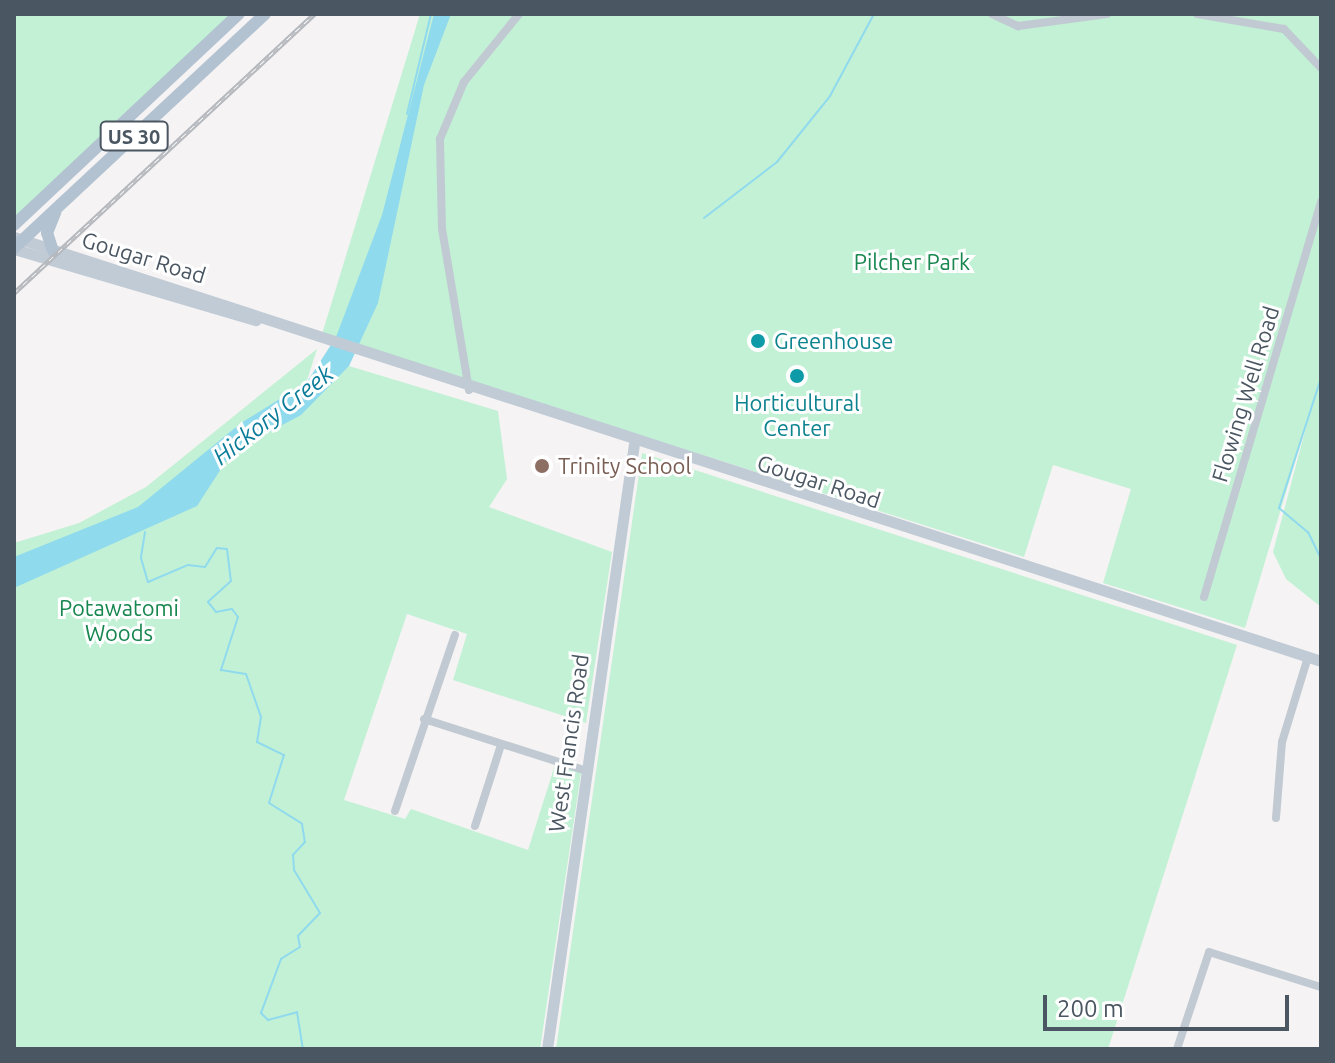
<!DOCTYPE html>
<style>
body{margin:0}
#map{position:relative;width:1335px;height:1063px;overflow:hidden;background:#f5f3f3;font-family:Ubuntu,sans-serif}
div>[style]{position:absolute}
.green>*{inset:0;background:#c3f1d5}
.water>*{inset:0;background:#90daee}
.stream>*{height:2px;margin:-1px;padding:0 1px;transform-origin:1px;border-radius:1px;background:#90daee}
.street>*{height:8px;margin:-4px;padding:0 4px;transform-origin:4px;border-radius:4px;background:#c1cad2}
.secondary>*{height:11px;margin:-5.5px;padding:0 5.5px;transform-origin:5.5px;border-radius:5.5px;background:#c1cbd6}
.primary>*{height:12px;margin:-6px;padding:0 6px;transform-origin:6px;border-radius:6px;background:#b3c2d1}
.rail>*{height:5px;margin-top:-2.5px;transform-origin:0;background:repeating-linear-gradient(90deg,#fff 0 6px,#b5b8bd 0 12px);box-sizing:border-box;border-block:2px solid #b5b8bd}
.dots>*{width:22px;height:22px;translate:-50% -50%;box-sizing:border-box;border:4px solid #fff;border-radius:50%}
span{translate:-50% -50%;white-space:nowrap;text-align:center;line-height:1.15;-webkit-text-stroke:6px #fff;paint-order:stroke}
.shield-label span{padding:2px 6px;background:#fff;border:2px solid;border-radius:6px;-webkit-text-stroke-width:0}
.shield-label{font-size:20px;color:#4a5661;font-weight:700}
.street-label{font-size:22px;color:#4a5661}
.park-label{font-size:22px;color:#17864f}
.culture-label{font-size:22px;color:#0d838f}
.left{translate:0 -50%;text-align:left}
.education-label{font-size:22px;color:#785e54}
.water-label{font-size:24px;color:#0c7c9b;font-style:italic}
.frame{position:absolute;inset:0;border:16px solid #4a5661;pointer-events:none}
.scale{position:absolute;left:1043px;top:995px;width:246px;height:36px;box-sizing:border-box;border:4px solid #4a5661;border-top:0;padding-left:10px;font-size:24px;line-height:28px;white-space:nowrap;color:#4a5661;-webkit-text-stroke:6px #fff;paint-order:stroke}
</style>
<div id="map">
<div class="green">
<div style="clip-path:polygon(14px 14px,228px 14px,229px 17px,14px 220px)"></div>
<div style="clip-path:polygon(420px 14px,1321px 14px,1321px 607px,1286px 579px,1273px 552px,1309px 416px,1245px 628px,1103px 583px,1131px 489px,1053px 465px,1024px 557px,322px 334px)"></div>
<div style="clip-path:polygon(317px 349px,295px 418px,349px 366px,498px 411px,507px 479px,489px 507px,612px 552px,586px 723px,453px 680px,467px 634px,407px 614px,344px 800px,405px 819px,411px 809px,528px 850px,555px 765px,581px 773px,540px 1049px,14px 1049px,14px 543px,79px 523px,146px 487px)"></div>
<div style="clip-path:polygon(642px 453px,1237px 645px,1108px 1049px,556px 1049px)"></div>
</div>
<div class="water">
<div style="clip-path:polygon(434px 14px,451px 14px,424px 85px,378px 303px,349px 366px,301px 415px,232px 452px,197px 506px,14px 588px,14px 557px,138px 507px,241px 423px,307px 382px,336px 337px,382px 215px)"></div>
</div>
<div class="stream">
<div style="left:407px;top:114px;width:103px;rotate:-76.5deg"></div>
<div style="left:704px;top:218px;width:92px;rotate:-37.5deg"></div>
<div style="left:777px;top:162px;width:85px;rotate:-51.2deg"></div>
<div style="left:830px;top:96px;width:93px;rotate:-61.8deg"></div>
<div style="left:1321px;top:378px;width:137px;rotate:107.9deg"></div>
<div style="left:1279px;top:508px;width:38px;rotate:40deg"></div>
<div style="left:1308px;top:532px;width:30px;rotate:64deg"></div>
<div style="left:145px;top:532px;width:26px;rotate:99deg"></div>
<div style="left:141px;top:558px;width:25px;rotate:74deg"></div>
<div style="left:148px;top:582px;width:43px;rotate:-23deg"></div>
<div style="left:188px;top:565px;width:17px;rotate:7deg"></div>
<div style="left:205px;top:567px;width:22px;rotate:-58deg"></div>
<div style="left:217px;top:548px;width:10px;rotate:6deg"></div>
<div style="left:227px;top:549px;width:32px;rotate:83deg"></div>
<div style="left:231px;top:581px;width:31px;rotate:138deg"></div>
<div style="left:208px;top:602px;width:13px;rotate:51deg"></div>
<div style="left:216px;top:612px;width:16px;rotate:-11deg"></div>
<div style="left:232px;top:609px;width:10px;rotate:53deg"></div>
<div style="left:238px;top:617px;width:56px;rotate:107.8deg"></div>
<div style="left:221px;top:670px;width:25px;rotate:9deg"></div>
<div style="left:246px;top:674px;width:46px;rotate:70.8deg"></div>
<div style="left:261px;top:717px;width:25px;rotate:99deg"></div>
<div style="left:257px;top:742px;width:30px;rotate:26deg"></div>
<div style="left:284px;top:755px;width:50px;rotate:107.4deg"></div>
<div style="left:269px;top:803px;width:39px;rotate:32deg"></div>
<div style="left:302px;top:824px;width:18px;rotate:81deg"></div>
<div style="left:305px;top:842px;width:18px;rotate:133deg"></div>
<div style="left:293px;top:855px;width:15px;rotate:86deg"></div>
<div style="left:294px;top:870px;width:50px;rotate:58.8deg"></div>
<div style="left:320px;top:913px;width:32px;rotate:134deg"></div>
<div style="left:298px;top:936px;width:11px;rotate:80deg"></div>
<div style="left:300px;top:947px;width:22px;rotate:148deg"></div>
<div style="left:281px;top:959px;width:58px;rotate:110.3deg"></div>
<div style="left:261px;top:1013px;width:10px;rotate:45deg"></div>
<div style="left:268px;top:1020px;width:30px;rotate:-15deg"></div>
<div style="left:297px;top:1012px;width:37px;rotate:81deg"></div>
</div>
<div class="street">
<div style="left:992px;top:14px;width:29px;rotate:25deg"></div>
<div style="left:1018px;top:26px;width:90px;rotate:-7.7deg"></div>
<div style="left:1197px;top:14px;width:88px;rotate:9.8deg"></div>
<div style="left:1284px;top:29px;width:54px;rotate:46.5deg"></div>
<div style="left:469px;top:390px;width:163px;rotate:-99.5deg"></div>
<div style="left:442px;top:229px;width:90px;rotate:-91.3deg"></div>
<div style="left:440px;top:139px;width:62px;rotate:-67.2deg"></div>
<div style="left:464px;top:82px;width:87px;rotate:-51deg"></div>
<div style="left:1204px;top:597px;width:412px;rotate:-73.5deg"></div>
<div style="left:424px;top:719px;width:168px;rotate:17.7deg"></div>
<div style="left:395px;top:811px;width:186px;rotate:-71.2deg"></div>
<div style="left:1276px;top:818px;width:76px;rotate:-85.5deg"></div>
<div style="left:1282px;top:742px;width:89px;rotate:-73deg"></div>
<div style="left:475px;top:826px;width:85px;rotate:-72.2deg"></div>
<div style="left:1177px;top:1049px;width:102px;rotate:-71.7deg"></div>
<div style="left:1209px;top:952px;width:117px;rotate:17.4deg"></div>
</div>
<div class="secondary">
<div style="left:14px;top:237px;width:1374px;rotate:17.97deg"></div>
<div style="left:14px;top:249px;width:252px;rotate:16.4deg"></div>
<div style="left:547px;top:1049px;width:611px;rotate:-81.82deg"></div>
</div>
<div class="primary">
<div style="left:14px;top:225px;width:308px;rotate:-43.2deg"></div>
<div style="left:14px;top:248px;width:343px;rotate:-43deg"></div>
<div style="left:53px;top:251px;width:19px;rotate:-108deg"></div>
<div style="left:47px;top:233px;width:22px;rotate:-68deg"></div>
</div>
<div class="rail">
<div style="left:14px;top:293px;width:410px;rotate:-42.9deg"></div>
</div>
<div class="dots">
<div style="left:758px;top:341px;background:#0f9aa8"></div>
<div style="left:797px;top:376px;background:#0f9aa8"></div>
<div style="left:542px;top:466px;background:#8d6e63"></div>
</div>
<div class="shield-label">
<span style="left:134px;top:136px">US 30</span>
</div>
<div class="street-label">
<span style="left:144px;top:257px;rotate:17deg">Gougar Road</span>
<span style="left:1245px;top:394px;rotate:-73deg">Flowing Well Road</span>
<span style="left:819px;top:481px;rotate:18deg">Gougar Road</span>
<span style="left:568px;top:743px;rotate:-82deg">West Francis Road</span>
</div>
<div class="park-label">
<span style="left:912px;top:262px">Pilcher Park</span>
<span style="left:119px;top:620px">Potawatomi<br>Woods</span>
</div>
<div class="culture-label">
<span class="left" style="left:774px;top:341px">Greenhouse</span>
<span style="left:797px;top:415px">Horticultural<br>Center</span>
</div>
<div class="education-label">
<span class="left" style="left:558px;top:466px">Trinity School</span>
</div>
<div class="water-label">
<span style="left:273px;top:415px;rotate:-38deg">Hickory Creek</span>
</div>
<div class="frame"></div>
<div class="scale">200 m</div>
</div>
